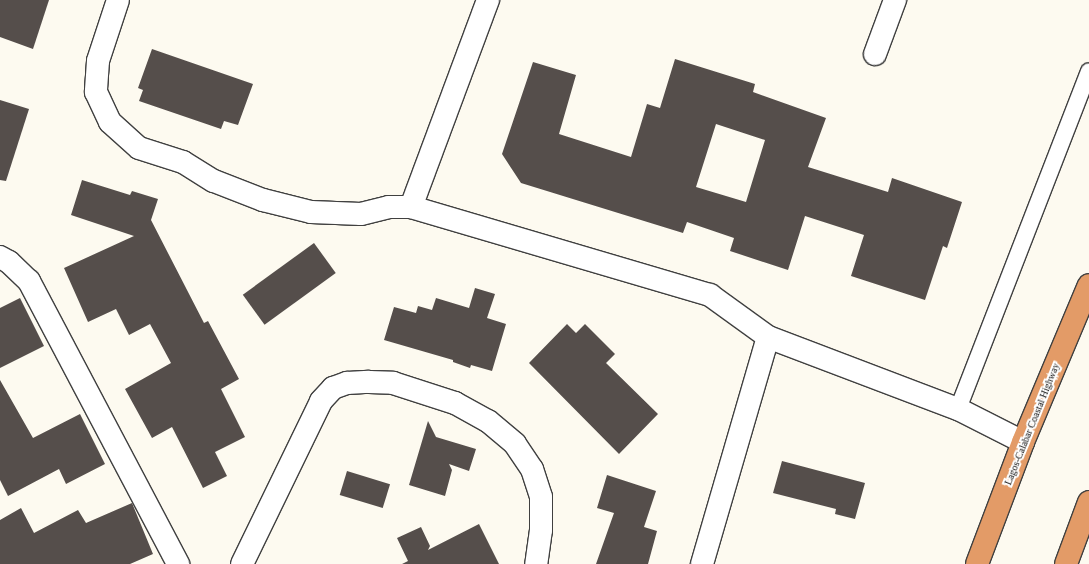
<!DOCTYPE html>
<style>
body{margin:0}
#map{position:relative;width:1089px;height:564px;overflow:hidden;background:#fdfaf0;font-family:Georgia,serif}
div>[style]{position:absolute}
.building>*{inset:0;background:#554e4b;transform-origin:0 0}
.roads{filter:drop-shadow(1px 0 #404040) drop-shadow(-1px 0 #404040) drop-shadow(0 1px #404040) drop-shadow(0 -1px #404040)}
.lane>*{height:16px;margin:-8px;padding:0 8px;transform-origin:8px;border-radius:8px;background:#fff}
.street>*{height:22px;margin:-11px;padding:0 11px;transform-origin:11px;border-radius:11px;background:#fff}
.highway>*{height:22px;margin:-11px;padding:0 11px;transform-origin:11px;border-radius:11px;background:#e39b67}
span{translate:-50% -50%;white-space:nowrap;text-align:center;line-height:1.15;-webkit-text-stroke:4px #fff;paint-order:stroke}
.street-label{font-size:10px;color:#0d0d0d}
</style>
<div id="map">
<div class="building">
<div style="clip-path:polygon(0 0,49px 0,33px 49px,0 37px)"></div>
<div style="clip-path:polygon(152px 49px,253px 84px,238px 125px,224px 121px,221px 129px,139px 101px,143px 90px,138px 88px)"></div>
<div style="clip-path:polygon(evenodd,675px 59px,755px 84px,753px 92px,826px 118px,808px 167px,888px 192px,892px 178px,962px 202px,947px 248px,943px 246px,925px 300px,851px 276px,864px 235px,805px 216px,788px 270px,730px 251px,734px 238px,687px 222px,683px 233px,521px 183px,502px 154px,533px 62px,576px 75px,559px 134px,631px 157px,647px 104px,660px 108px,675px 59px,716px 124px,765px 140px,746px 202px,696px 187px,716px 124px)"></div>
<div style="clip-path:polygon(0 100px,29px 109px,6px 181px,0 180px)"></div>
<div style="clip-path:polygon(82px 180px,130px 195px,132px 191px,158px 199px,151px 220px,204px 323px,208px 321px,239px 379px,221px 389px,245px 437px,215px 452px,227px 476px,203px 488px,172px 427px,152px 438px,125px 389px,171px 363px,150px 324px,129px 335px,116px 309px,88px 322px,64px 268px,134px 236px,71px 215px)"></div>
<div style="left:314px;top:243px;width:37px;height:88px;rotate:54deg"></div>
<div style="clip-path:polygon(475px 288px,495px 294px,487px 318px,506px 324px,492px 371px,471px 365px,470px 368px,453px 362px,453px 360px,384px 340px,394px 307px,416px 313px,418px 306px,432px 310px,436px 298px,469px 308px)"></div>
<div style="clip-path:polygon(20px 298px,44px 346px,0 368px,0 308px)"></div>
<div style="clip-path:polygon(567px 324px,576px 333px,585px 324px,615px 354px,606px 363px,658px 414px,619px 454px,529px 363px)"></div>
<div style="clip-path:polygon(0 380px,33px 438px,80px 414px,105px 464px,66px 484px,59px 469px,8px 496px,0 480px)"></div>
<div style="clip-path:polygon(428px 421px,436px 437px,476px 449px,469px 471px,449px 464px,452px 470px,445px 496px,409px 485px)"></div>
<div style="clip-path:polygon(782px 461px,865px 483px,855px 519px,835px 514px,836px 509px,773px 493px)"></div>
<div style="left:347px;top:471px;width:45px;height:25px;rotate:17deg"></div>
<div style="clip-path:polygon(607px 475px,656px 491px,644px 527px,657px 531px,648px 564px,596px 564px,614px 513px,597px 508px)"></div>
<div style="clip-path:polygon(132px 503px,153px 554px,130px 564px,0 564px,0 520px,21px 508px,34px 533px,78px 510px,86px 523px)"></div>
<div style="clip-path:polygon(479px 524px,499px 564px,402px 564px,408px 561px,397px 538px,421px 527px,430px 546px,428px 550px)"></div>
</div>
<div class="roads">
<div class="lane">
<div style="left:958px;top:409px;width:362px;rotate:-68.8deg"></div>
</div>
<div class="street">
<div style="left:118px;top:0;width:64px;rotate:108.2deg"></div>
<div style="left:98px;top:61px;width:31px;rotate:94deg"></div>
<div style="left:96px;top:92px;width:33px;rotate:65deg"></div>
<div style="left:110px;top:122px;width:39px;rotate:42deg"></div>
<div style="left:139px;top:148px;width:46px;rotate:17.7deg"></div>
<div style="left:183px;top:162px;width:36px;rotate:32deg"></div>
<div style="left:214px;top:181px;width:53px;rotate:21.2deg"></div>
<div style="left:263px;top:200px;width:49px;rotate:14deg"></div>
<div style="left:311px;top:212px;width:50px;rotate:2.3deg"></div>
<div style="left:361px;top:214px;width:29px;rotate:-14deg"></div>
<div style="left:389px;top:207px;width:22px"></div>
<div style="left:411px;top:207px;width:312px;rotate:16.4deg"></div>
<div style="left:710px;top:295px;width:72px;rotate:35.9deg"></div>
<div style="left:768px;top:337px;width:203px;rotate:20.8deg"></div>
<div style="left:958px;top:409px;width:73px;rotate:26.9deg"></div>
<div style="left:875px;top:54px;width:58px;rotate:-69.7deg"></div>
<div style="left:411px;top:207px;width:221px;rotate:-69.6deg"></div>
<div style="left:0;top:257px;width:10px;rotate:29deg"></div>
<div style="left:9px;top:262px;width:28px;rotate:44deg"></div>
<div style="left:29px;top:281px;width:320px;rotate:62.2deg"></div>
<div style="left:242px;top:564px;width:181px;rotate:-64.1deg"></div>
<div style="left:321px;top:401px;width:18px;rotate:-47deg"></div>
<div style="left:333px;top:388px;width:15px;rotate:-20deg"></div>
<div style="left:347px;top:383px;width:22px;rotate:-3deg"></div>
<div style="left:369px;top:382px;width:24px;rotate:2deg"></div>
<div style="left:393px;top:383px;width:65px;rotate:17.9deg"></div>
<div style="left:455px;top:403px;width:38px;rotate:29deg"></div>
<div style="left:488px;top:421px;width:35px;rotate:40deg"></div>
<div style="left:515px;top:444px;width:30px;rotate:56deg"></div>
<div style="left:532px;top:469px;width:29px;rotate:72deg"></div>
<div style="left:541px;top:497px;width:33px;rotate:90deg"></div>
<div style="left:541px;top:530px;width:34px;rotate:98deg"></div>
<div style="left:702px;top:564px;width:236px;rotate:-73.8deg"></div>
</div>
<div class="highway">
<div style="left:977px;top:564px;width:130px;rotate:-69.3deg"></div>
<div style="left:1023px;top:442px;width:170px;rotate:-67.2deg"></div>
<div style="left:1066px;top:564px;width:66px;rotate:-69.6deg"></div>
</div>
</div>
<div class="street-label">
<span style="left:1032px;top:424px;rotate:-68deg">Lagos-Calabar Coastal Highway</span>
</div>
</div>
